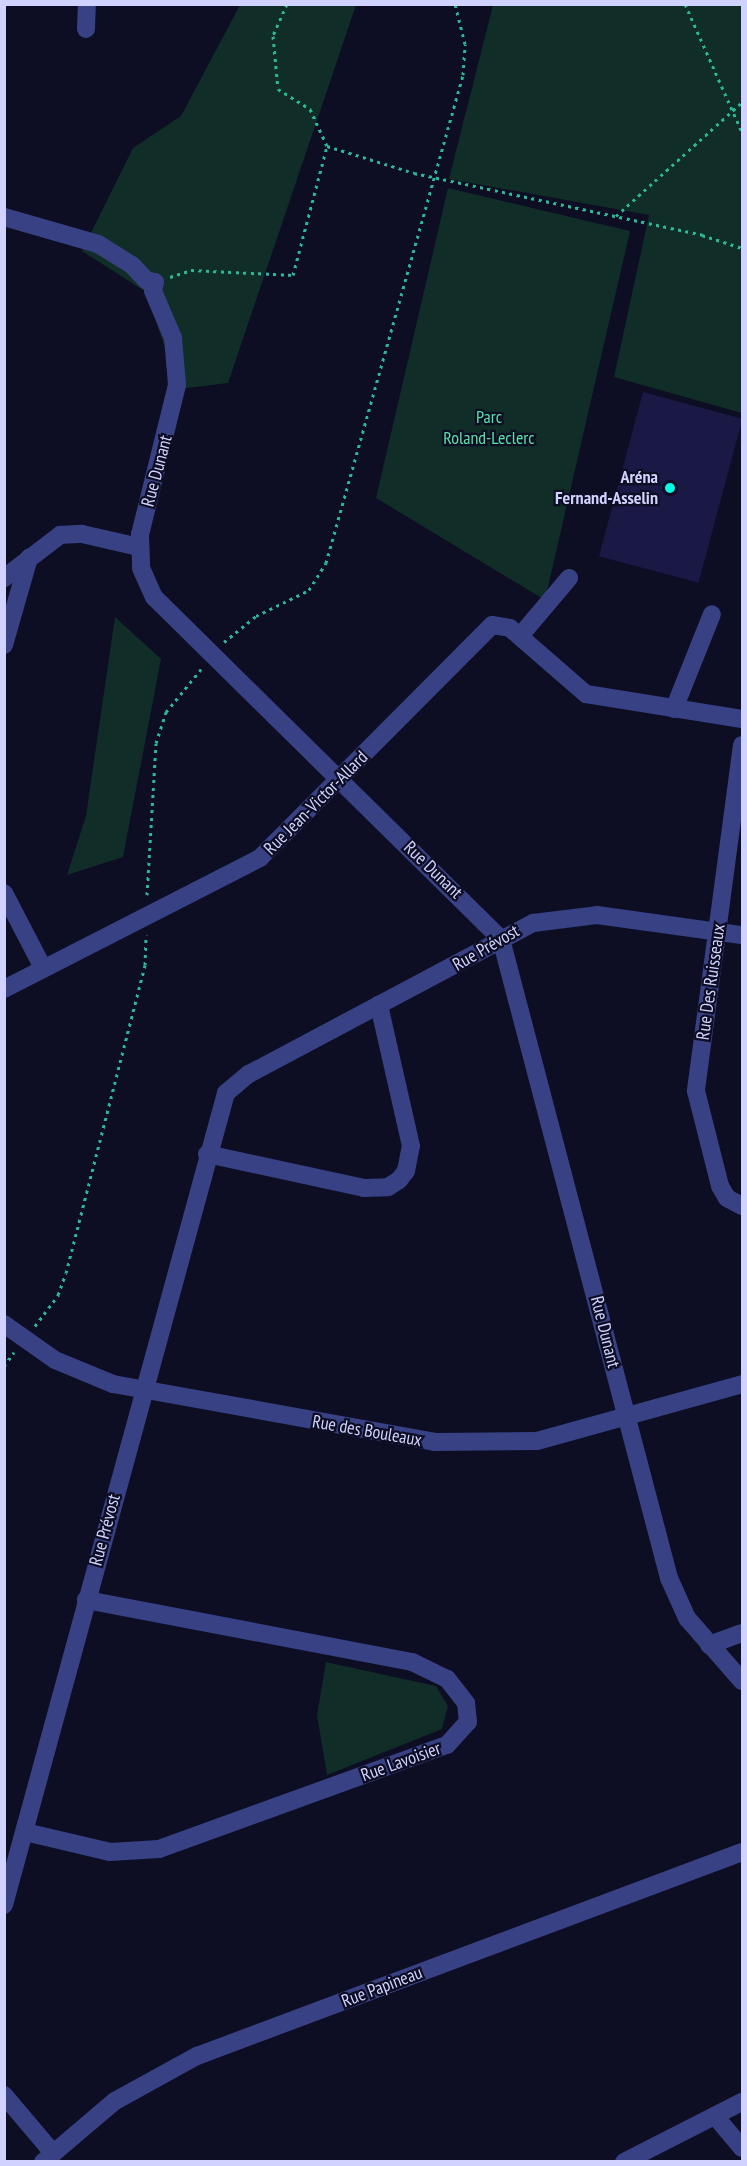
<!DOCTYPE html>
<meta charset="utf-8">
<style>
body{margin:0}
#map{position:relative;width:747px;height:2166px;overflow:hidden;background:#0d0d23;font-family:"PT Sans Narrow",sans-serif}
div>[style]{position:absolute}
.green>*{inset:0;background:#102e27}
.building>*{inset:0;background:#1a1945;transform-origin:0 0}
.path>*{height:3px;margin-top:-1.5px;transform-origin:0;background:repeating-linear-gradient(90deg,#2ab896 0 3px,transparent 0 7.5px)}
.minor>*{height:18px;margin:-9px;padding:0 9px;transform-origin:9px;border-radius:9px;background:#374184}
.dots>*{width:16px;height:16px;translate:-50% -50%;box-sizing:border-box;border:3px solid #0d0d23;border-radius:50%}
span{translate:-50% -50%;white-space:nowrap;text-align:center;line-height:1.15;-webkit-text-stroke:4.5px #0d0d23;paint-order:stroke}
.park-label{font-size:18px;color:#58e3a7}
.street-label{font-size:18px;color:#d0d3ff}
.poi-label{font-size:18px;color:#d0d3ff;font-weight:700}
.right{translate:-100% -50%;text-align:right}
.frame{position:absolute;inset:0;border:6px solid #d0d3ff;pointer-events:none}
</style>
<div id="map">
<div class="green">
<div style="clip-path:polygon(240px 5px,356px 5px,228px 383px,179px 389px,146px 292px,82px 251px,133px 148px,181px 116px)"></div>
<div style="clip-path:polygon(493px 5px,742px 5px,742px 413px,614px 377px,649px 215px,449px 179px)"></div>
<div style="clip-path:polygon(448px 188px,630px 231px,545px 600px,376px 498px)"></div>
<div style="clip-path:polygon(115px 617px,161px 659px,123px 857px,67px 875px,86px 816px)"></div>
<div style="clip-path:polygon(326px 1662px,436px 1686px,448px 1706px,442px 1729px,327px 1775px,317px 1715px)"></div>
</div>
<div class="building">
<div style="left:643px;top:392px;width:103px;height:170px;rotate:15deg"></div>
</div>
<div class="path">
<div style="left:287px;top:4px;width:35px;rotate:114deg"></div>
<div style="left:273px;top:36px;width:53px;rotate:84.6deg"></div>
<div style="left:278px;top:89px;width:38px;rotate:32deg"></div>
<div style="left:310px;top:109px;width:41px;rotate:65.3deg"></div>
<div style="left:685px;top:4px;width:140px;rotate:66deg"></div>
<div style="left:616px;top:216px;width:170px;rotate:-42.1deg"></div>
<div style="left:170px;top:277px;width:22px;rotate:-18deg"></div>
<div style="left:191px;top:270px;width:102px;rotate:2.8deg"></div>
<div style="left:293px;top:275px;width:133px;rotate:-75.2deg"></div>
<div style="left:327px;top:146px;width:91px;rotate:17.2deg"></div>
<div style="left:414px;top:173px;width:295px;rotate:12.1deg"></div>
<div style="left:702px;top:235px;width:42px;rotate:18deg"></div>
<div style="left:224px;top:642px;width:41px;rotate:-39.1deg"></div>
<div style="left:256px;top:616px;width:59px;rotate:-26.1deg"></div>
<div style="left:309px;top:590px;width:32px;rotate:-58deg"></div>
<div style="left:326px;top:563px;width:507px;rotate:-74.32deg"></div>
<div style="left:463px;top:75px;width:31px;rotate:-86deg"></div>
<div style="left:465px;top:44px;width:41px;rotate:-104deg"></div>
<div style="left:147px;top:895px;width:152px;rotate:-86.6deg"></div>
<div style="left:156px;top:743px;width:33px;rotate:-72deg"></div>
<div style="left:166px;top:712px;width:57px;rotate:-50.7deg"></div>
<div style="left:35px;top:1326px;width:39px;rotate:-53deg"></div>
<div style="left:58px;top:1295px;width:23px;rotate:-70deg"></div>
<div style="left:66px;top:1273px;width:318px;rotate:-75.6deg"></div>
<div style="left:145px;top:965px;width:30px;rotate:-88deg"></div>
<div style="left:4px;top:1366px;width:17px;rotate:-54deg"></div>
<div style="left:4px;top:1443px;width:52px;rotate:90deg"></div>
</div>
<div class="minor">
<div style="left:86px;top:29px;width:25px;rotate:-88deg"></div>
<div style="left:4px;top:217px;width:98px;rotate:16deg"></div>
<div style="left:98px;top:244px;width:40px;rotate:32deg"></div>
<div style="left:132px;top:265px;width:21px;rotate:47deg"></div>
<div style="left:146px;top:280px;width:9px;rotate:13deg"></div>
<div style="left:155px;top:282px;width:9px;rotate:103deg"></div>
<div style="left:153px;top:291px;width:51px;rotate:66.9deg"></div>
<div style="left:173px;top:338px;width:47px;rotate:85.1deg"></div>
<div style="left:177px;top:385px;width:154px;rotate:103.9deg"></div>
<div style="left:140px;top:534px;width:34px;rotate:88deg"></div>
<div style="left:141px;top:568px;width:32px;rotate:66deg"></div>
<div style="left:154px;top:597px;width:487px;rotate:44.6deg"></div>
<div style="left:501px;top:939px;width:661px;rotate:75.27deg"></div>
<div style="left:669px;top:1578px;width:44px;rotate:65.8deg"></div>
<div style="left:687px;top:1618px;width:84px;rotate:48.9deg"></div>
<div style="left:4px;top:578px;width:71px;rotate:-37.5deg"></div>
<div style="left:60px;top:535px;width:22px;rotate:-3deg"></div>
<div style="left:82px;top:534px;width:58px;rotate:12.8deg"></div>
<div style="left:520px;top:636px;width:76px;rotate:-49.8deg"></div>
<div style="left:4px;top:645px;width:91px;rotate:-74deg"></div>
<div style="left:674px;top:709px;width:102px;rotate:-68.2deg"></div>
<div style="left:742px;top:745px;width:349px;rotate:97.6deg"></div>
<div style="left:696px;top:1091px;width:98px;rotate:75.8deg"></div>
<div style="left:720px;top:1186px;width:14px;rotate:60deg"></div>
<div style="left:727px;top:1198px;width:17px;rotate:28deg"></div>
<div style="left:4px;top:893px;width:85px;rotate:62.5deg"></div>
<div style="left:4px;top:989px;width:288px;rotate:-27.1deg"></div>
<div style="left:260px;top:858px;width:329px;rotate:-45.1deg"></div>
<div style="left:492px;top:625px;width:18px;rotate:9deg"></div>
<div style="left:510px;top:628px;width:101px;rotate:41deg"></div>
<div style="left:586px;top:694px;width:158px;rotate:9.1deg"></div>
<div style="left:207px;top:1154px;width:161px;rotate:12.2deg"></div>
<div style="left:364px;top:1188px;width:24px;rotate:-2deg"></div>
<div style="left:388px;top:1187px;width:13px;rotate:-32deg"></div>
<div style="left:399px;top:1180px;width:11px;rotate:-52deg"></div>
<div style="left:406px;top:1171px;width:25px;rotate:-79deg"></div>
<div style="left:411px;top:1146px;width:145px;rotate:-102.8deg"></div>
<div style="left:4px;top:1324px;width:62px;rotate:35.2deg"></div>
<div style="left:55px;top:1360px;width:63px;rotate:22.5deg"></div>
<div style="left:113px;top:1384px;width:327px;rotate:10.2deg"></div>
<div style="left:435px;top:1442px;width:102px;rotate:-0.6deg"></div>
<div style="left:537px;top:1441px;width:213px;rotate:-15.5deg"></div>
<div style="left:709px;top:1645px;width:35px;rotate:-20deg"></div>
<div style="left:25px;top:1832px;width:87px;rotate:13.2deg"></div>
<div style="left:110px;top:1852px;width:49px;rotate:-3.5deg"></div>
<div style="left:159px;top:1849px;width:306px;rotate:-19.9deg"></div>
<div style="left:447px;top:1745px;width:31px;rotate:-48deg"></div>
<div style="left:468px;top:1722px;width:19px;rotate:-96deg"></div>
<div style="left:466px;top:1703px;width:31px;rotate:-128deg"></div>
<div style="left:447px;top:1679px;width:39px;rotate:-154deg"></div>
<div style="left:412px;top:1662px;width:332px;rotate:-169.2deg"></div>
<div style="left:4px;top:1905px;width:842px;rotate:-74.71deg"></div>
<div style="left:226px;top:1093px;width:30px;rotate:-40deg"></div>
<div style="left:249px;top:1074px;width:322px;rotate:-28deg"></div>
<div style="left:533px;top:923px;width:64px;rotate:-7.1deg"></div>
<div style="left:597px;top:915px;width:146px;rotate:7.9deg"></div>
<div style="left:4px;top:2095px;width:76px;rotate:49.8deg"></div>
<div style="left:715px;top:2116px;width:42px;rotate:49.8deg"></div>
<div style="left:43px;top:2162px;width:94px;rotate:-40.3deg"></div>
<div style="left:115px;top:2101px;width:94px;rotate:-28.8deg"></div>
<div style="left:197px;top:2056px;width:582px;rotate:-20.52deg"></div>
<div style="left:624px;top:2162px;width:132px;rotate:-27deg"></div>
</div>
<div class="dots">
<div style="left:670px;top:488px;background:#00fbe7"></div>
</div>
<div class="park-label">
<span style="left:489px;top:428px">Parc<br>Roland-Leclerc</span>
</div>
<div class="street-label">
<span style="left:157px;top:471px;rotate:-75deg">Rue Dunant</span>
<span style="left:316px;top:803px;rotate:-45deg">Rue Jean-Victor-Allard</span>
<span style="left:433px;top:870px;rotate:44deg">Rue Dunant</span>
<span style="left:486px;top:948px;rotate:-30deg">Rue Prévost</span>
<span style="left:711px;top:982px;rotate:-82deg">Rue Des Ruisseaux</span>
<span style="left:605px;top:1332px;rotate:76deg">Rue Dunant</span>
<span style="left:367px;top:1431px;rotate:10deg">Rue des Bouleaux</span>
<span style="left:105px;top:1530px;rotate:-75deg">Rue Prévost</span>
<span style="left:401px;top:1762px;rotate:-20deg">Rue Lavoisier</span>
<span style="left:382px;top:1987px;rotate:-21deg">Rue Papineau</span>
</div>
<div class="poi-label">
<span class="right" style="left:658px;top:488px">Aréna<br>Fernand-Asselin</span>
</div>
<div class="frame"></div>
</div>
